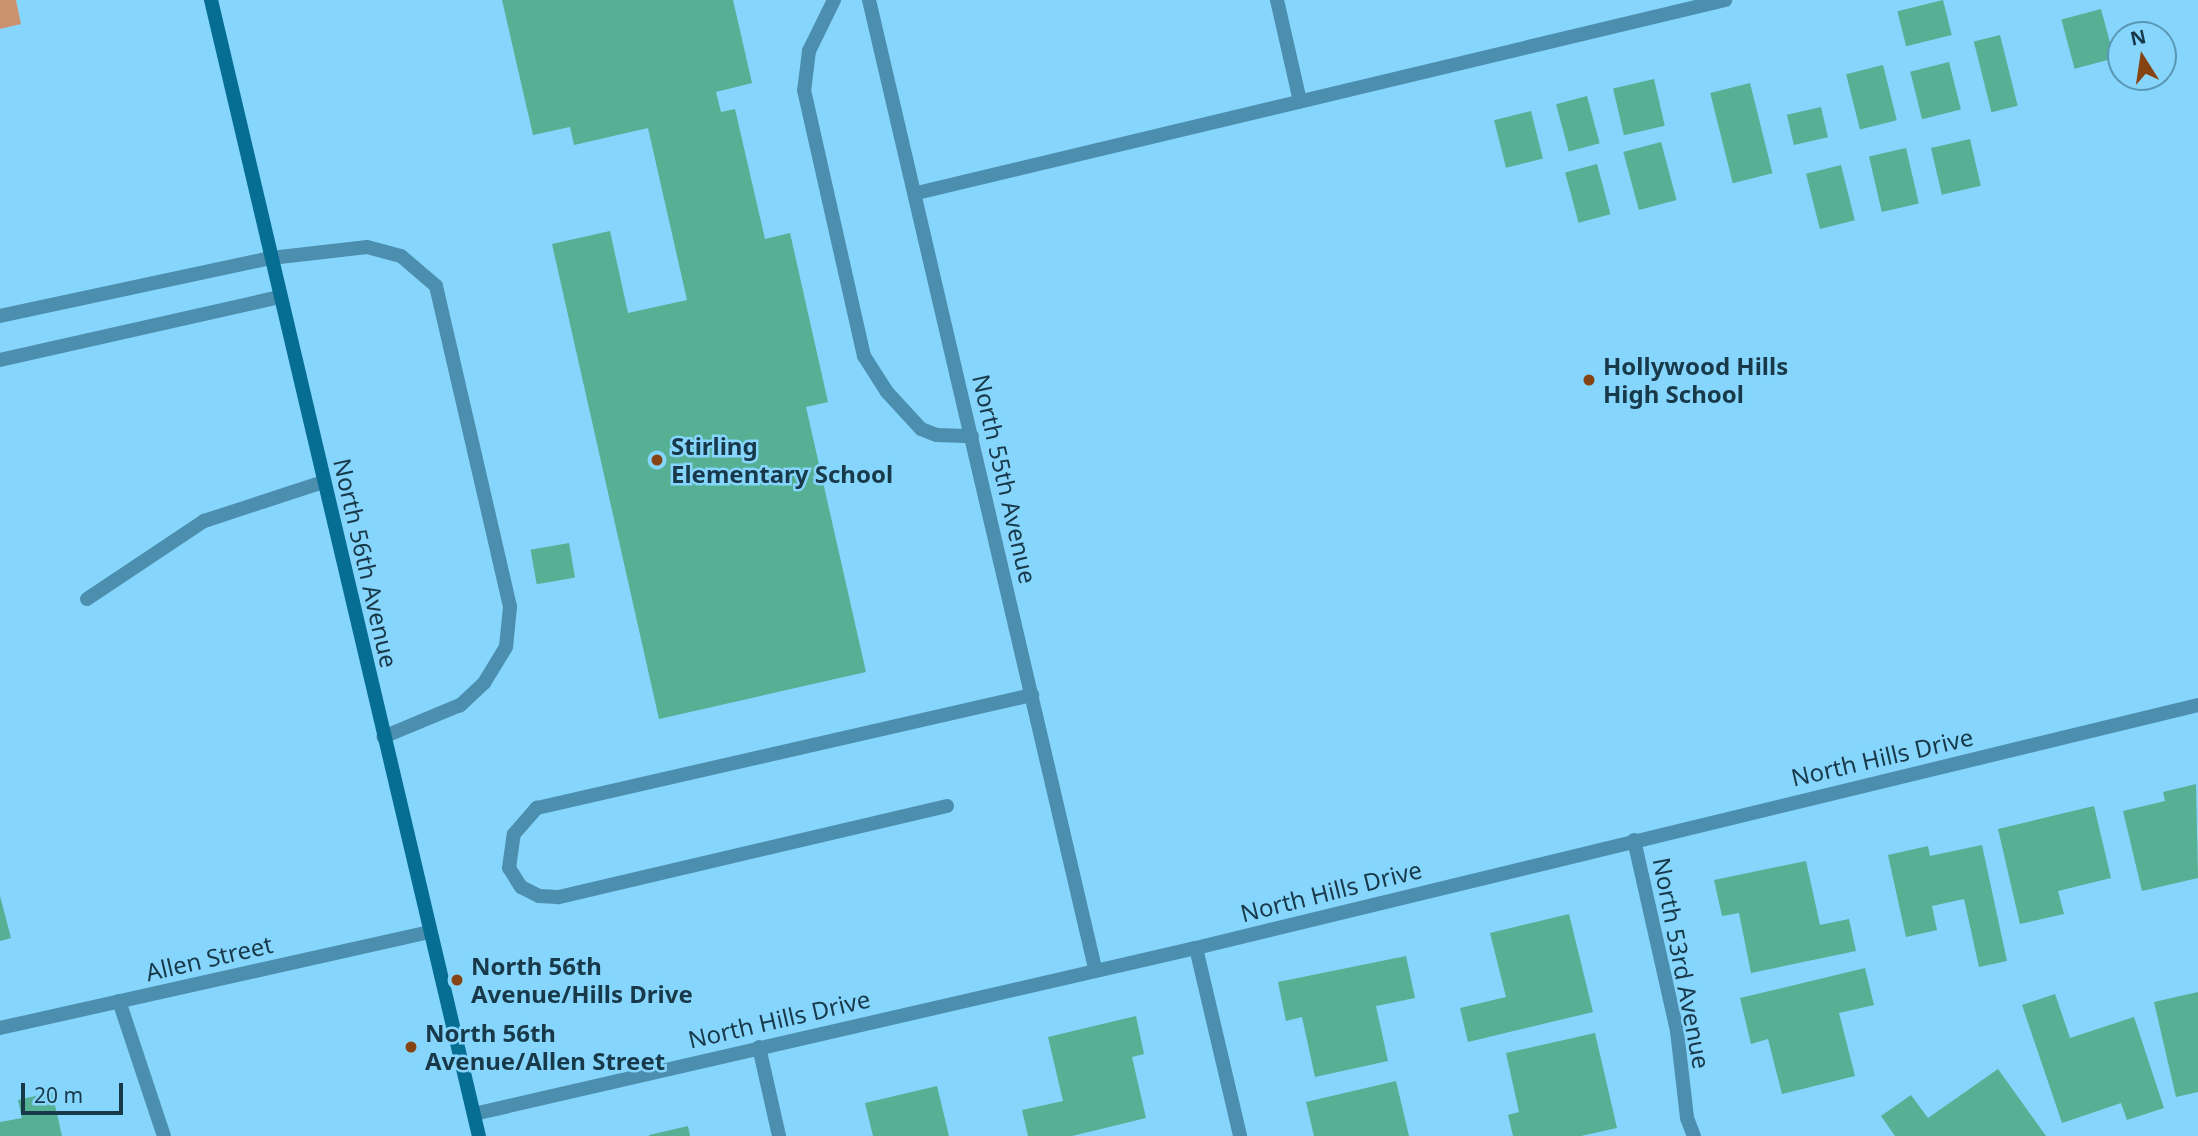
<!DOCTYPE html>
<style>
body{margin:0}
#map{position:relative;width:2198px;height:1136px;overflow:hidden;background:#85d5fc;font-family:"Noto Sans",sans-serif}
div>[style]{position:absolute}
.green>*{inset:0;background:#cb9270}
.building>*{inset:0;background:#56b094;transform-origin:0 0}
.lane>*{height:14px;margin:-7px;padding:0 7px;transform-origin:7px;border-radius:7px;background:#4c8eae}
.street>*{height:14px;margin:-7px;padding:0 7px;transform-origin:7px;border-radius:7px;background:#4c8eae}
.secondary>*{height:14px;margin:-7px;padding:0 7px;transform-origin:7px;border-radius:7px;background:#066d93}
.dots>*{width:19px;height:19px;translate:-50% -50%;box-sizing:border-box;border:4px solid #85d5fc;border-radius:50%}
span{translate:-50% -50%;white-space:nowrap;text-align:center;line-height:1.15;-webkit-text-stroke:5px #85d5fc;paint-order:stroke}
.poi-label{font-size:24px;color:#183949;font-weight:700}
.left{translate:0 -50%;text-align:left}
.street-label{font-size:24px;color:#183949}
.north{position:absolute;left:2107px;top:21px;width:70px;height:70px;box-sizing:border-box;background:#85d5fc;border:2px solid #5997b4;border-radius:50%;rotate:348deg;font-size:19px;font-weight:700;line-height:28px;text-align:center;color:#183949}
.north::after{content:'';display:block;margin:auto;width:24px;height:32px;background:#864313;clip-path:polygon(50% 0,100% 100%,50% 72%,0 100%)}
.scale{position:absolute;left:21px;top:1083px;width:102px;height:32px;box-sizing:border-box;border:4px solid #183949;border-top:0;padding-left:9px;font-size:21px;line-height:24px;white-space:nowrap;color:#183949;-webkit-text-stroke:5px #85d5fc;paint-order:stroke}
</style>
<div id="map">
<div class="green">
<div style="clip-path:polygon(0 0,16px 0,21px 24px,0 29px)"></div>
</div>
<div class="building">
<div style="clip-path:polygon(502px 0,733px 0,752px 83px,716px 92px,721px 112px,735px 109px,765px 239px,790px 233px,828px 402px,806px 407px,866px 672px,659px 719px,552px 244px,610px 231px,628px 313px,687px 300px,648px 128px,574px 145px,570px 127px,533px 135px)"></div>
<div style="left:1943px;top:0;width:36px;height:47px;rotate:76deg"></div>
<div style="left:2101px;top:9px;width:51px;height:41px;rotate:75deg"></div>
<div style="left:2000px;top:35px;width:73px;height:27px;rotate:76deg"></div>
<div style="left:1949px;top:62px;width:49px;height:40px;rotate:76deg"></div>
<div style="left:1883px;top:65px;width:57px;height:38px;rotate:76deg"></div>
<div style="left:1654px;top:79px;width:48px;height:42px;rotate:77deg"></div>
<div style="left:1750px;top:83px;width:93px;height:41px;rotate:76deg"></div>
<div style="left:1587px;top:96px;width:49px;height:32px;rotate:75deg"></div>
<div style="left:1821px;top:107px;width:31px;height:35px;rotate:77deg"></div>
<div style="left:1531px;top:111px;width:49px;height:38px;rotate:76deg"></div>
<div style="left:1970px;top:139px;width:48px;height:40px;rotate:77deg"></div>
<div style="left:1661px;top:142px;width:60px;height:39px;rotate:75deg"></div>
<div style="left:1906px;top:148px;width:57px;height:38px;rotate:77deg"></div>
<div style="left:1597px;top:164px;width:52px;height:33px;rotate:75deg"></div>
<div style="left:1841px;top:165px;width:57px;height:36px;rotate:76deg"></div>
<div style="left:569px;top:543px;width:35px;height:39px;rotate:80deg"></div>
<div style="clip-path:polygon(2196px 784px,2198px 878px,2142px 891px,2123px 811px,2165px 801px,2163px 792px)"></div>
<div style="clip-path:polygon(2094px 806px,2111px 878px,2058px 891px,2064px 914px,2020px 924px,1998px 829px)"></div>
<div style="clip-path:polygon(1982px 845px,2007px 961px,1979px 967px,1964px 899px,1932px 906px,1937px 930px,1906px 937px,1888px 855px,1928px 846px,1930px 856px)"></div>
<div style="clip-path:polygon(1806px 861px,1820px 925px,1849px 919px,1856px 951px,1751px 973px,1739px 913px,1722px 916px,1714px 880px)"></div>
<div style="clip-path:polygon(0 896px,11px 938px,0 941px)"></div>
<div style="clip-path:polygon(1569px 914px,1593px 1012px,1468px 1042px,1460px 1008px,1506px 997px,1490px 933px)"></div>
<div style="clip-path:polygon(1406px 956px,1415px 998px,1376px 1006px,1388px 1061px,1315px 1077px,1302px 1017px,1286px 1021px,1278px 982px)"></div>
<div style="clip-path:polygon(1865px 968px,1874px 1005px,1839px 1013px,1855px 1076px,1782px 1094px,1768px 1039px,1751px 1044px,1740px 998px)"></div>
<div style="clip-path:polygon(2198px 992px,2198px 1092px,2176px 1097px,2154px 1002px)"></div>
<div style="clip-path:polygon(2055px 994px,2070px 1038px,2134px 1017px,2164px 1108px,2127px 1120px,2121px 1103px,2062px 1123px,2022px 1005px)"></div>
<div style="clip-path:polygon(1136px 1016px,1144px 1054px,1132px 1057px,1146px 1118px,1072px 1136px,1028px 1136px,1022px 1110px,1063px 1101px,1048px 1037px)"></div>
<div style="clip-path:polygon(1595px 1033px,1617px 1128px,1581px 1136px,1513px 1136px,1508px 1115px,1519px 1112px,1506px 1053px)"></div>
<div style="clip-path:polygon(1998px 1069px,2046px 1136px,1895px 1136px,1881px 1116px,1911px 1095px,1928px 1118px)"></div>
<div style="clip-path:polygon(1396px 1081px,1409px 1136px,1314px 1136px,1306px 1102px)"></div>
<div style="clip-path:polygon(937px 1086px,949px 1136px,873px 1136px,865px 1103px)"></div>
<div style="clip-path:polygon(52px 1092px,62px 1136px,0 1136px,0 1122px,22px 1118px,18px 1100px)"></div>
<div style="clip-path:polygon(688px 1126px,690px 1136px,649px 1136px,649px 1135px)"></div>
</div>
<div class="lane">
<div style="left:834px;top:0;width:57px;rotate:116.1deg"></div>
<div style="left:809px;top:51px;width:39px;rotate:97deg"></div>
<div style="left:804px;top:90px;width:273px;rotate:77.3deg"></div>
<div style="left:864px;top:356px;width:43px;rotate:57.4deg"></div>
<div style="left:887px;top:392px;width:50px;rotate:47.4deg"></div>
<div style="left:921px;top:429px;width:17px;rotate:21deg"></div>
<div style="left:937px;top:435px;width:35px;rotate:2deg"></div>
<div style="left:1277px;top:0;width:104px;rotate:77.2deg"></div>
<div style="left:917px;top:193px;width:831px;rotate:-13.43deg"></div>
<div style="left:0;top:316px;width:277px;rotate:-12.1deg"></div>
<div style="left:271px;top:258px;width:97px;rotate:-6.5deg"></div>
<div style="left:367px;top:247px;width:35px;rotate:15deg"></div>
<div style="left:401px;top:256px;width:46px;rotate:40.6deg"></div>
<div style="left:436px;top:286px;width:329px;rotate:77deg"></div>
<div style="left:510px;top:607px;width:40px;rotate:95.7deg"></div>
<div style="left:506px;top:647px;width:42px;rotate:121.4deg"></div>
<div style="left:484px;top:683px;width:33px;rotate:137deg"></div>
<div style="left:460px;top:705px;width:83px;rotate:157.4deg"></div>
<div style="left:0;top:360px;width:287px;rotate:-12.7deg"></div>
<div style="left:947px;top:806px;width:400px;rotate:166.8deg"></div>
<div style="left:558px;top:897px;width:19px;rotate:-177deg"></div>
<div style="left:539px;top:896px;width:20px;rotate:-153deg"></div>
<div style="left:521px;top:887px;width:22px;rotate:-122deg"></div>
<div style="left:509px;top:868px;width:34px;rotate:-82deg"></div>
<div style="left:514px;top:834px;width:35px;rotate:-49deg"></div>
<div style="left:537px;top:808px;width:508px;rotate:-12.86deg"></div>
<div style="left:119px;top:1001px;width:142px;rotate:71.6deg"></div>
</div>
<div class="street">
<div style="left:869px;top:0;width:994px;rotate:76.86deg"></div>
<div style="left:87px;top:599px;width:141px;rotate:-33.7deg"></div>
<div style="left:204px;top:521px;width:125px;rotate:-18.1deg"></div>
<div style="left:1634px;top:840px;width:196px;rotate:77.3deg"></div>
<div style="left:1677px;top:1031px;width:88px;rotate:83.4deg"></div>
<div style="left:1687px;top:1118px;width:19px;rotate:69deg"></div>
<div style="left:1196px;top:948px;width:193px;rotate:76.8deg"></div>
<div style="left:0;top:1028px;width:439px;rotate:-12.6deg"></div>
<div style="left:759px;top:1047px;width:91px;rotate:77.3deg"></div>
<div style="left:474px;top:1114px;width:741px;rotate:-12.95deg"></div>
<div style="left:1196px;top:948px;width:1031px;rotate:-13.63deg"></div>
</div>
<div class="secondary">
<div style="left:211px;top:0;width:1167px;rotate:76.73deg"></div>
</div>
<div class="dots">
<div style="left:1589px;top:380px;background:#864313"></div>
<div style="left:657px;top:460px;background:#864313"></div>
<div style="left:457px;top:980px;background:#864313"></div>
<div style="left:411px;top:1047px;background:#864313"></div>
</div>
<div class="poi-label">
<span class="left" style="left:1603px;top:380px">Hollywood Hills<br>High School</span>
<span class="left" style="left:671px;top:460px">Stirling<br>Elementary School</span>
<span class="left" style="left:471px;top:980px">North 56th<br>Avenue/Hills Drive</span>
<span class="left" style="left:425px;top:1047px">North 56th<br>Avenue/Allen Street</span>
</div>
<div class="street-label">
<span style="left:1005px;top:479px;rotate:77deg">North 55th Avenue</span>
<span style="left:366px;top:563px;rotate:77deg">North 56th Avenue</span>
<span style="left:1882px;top:757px;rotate:-13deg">North Hills Drive</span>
<span style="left:1331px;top:891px;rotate:-14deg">North Hills Drive</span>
<span style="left:209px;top:958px;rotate:-13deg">Allen Street</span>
<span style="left:1682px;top:963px;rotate:79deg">North 53rd Avenue</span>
<span style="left:779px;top:1019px;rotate:-13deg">North Hills Drive</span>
</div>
<div class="north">N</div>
<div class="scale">20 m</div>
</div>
